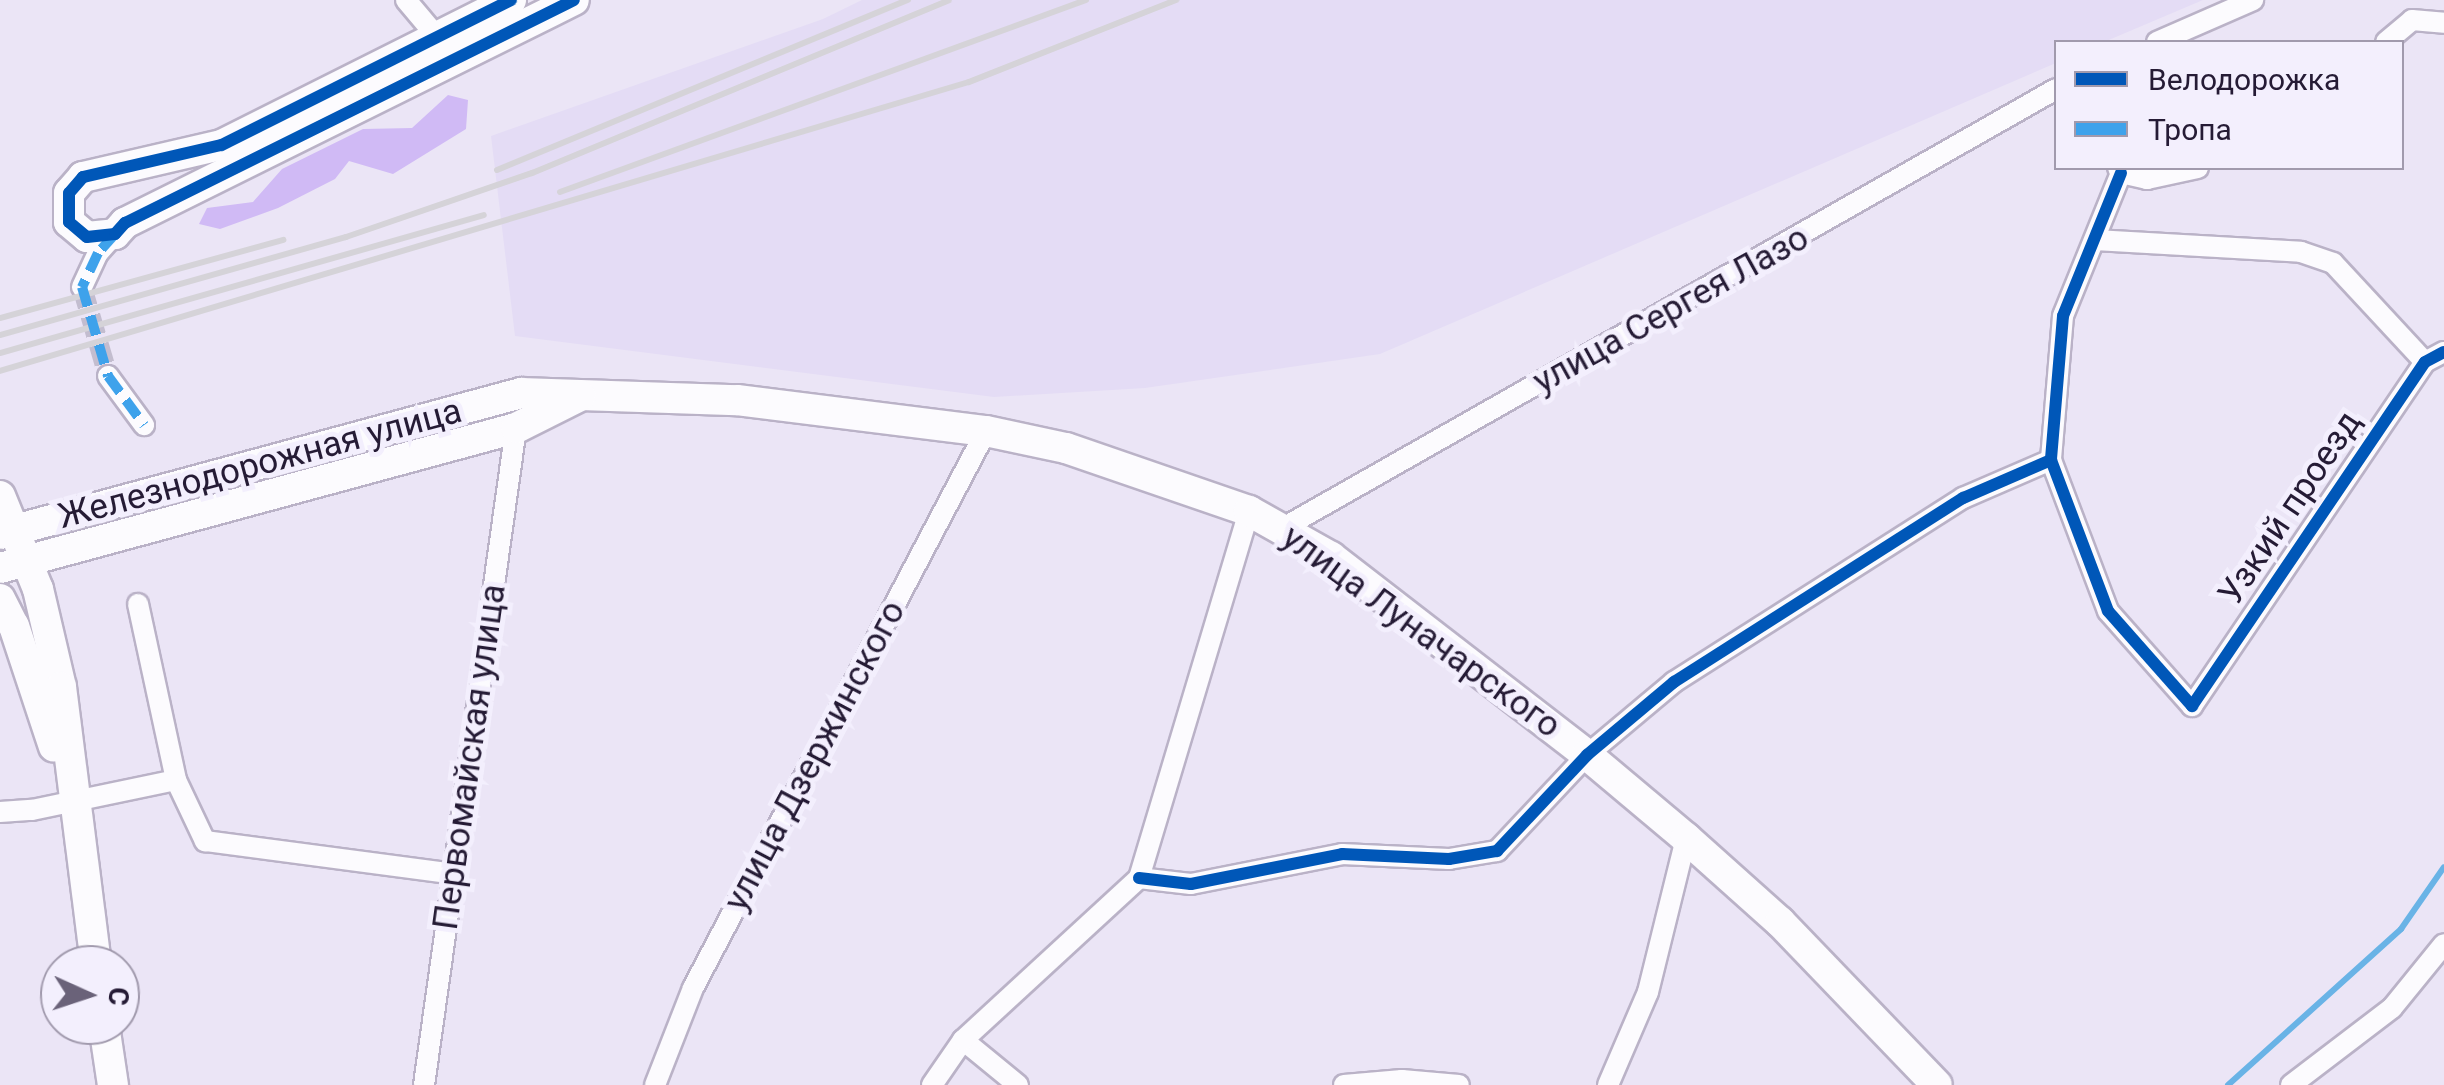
<!DOCTYPE html>
<meta charset="utf-8">
<style>
body{margin:0}
#map{position:relative;width:2444px;height:1085px;overflow:hidden;background:#ebe5f6;font-family:Roboto,sans-serif}
div>[style]{position:absolute}
.built>*{inset:0;background:#e4dcf5}
.forest>*{inset:0;background:#d0baf5}
.stream>*{height:6px;margin:-3px;padding:0 3px;transform-origin:3px;border-radius:3px;background:#69b3e6}
.street-tunnel>*{height:20px;margin-top:-10px;transform-origin:0;background:repeating-linear-gradient(90deg,#c3bdcf 0 20px,transparent 0 30px)}
.roads{filter:drop-shadow(2px 0 #bab2c7) drop-shadow(-2px 0 #bab2c7) drop-shadow(0 2px #bab2c7) drop-shadow(0 -2px #bab2c7)}
.street>*{height:20px;margin:-10px;padding:0 10px;transform-origin:10px;border-radius:10px;background:#fcfbfe}
.secondary>*{height:30px;margin:-15px;padding:0 15px;transform-origin:15px;border-radius:15px;background:#fcfbfe}
.rail>*{height:6px;margin:-3px;padding:0 3px;transform-origin:3px;border-radius:3px;background:#d5d3d8}
.quiet>*{height:10px;margin-top:-5px;transform-origin:0;background:repeating-linear-gradient(90deg,#3ea2eb 0 20px,transparent 0 30px)}
.cycleway>*{height:12px;margin:-6px;padding:0 6px;transform-origin:6px;border-radius:6px;background:#0057b8}
span{translate:-50% -50%;white-space:nowrap;text-align:center;line-height:1.15;-webkit-text-stroke:10px #f3effd;paint-order:stroke}
.street-label{font-size:35px;color:#251b35}
.legend{position:absolute;left:2054px;top:40px;width:350px;height:130px;box-sizing:border-box;background:#f3effd;border:2px solid #a19aad;margin:0;padding:12px 18px;list-style:none;font-size:30px;color:#251b35}
.legend li{display:flex;align-items:center;gap:20px;height:50px}
.legend b{width:50px;border:2px solid #a19aad}
.north{position:absolute;left:40px;top:945px;width:100px;height:100px;box-sizing:border-box;background:#f3effd;border:2px solid #a19aad;border-radius:50%;rotate:93deg;font-size:28px;font-weight:700;line-height:40px;text-align:center;color:#251b35}
.north::after{content:'';display:block;margin:auto;width:35px;height:45px;background:#6a6279;clip-path:polygon(50% 0,100% 100%,50% 72%,0 100%)}
</style>
<div id="map">
<div class="built">
<div style="clip-path:polygon(862px 0,2203px 0,2104px 42px,2056px 42px,2056px 63px,1380px 354px,1145px 388px,994px 397px,515px 336px,491px 136px,823px 19px)"></div>
</div>
<div class="forest">
<div style="clip-path:polygon(448px 95px,468px 100px,466px 129px,393px 174px,349px 161px,335px 179px,278px 208px,220px 229px,199px 224px,207px 208px,253px 202px,282px 169px,363px 129px,412px 128px)"></div>
</div>
<div class="stream">
<div style="left:2228px;top:1085px;width:233px;rotate:-42deg"></div>
<div style="left:2401px;top:929px;width:75px;rotate:-55.3deg"></div>
</div>
<div class="street-tunnel">
<div style="left:82px;top:287px;width:93px;rotate:73.7deg"></div>
</div>
<div class="roads">
<div class="street">
<div style="left:406px;top:0;width:50px;rotate:49.9deg"></div>
<div style="left:2157px;top:42px;width:105px;rotate:-23.6deg"></div>
<div style="left:2386px;top:42px;width:34px;rotate:-40deg"></div>
<div style="left:2412px;top:20px;width:32px;rotate:5deg"></div>
<div style="left:2118px;top:168px;width:6px;rotate:59deg"></div>
<div style="left:2121px;top:173px;width:27px;rotate:13deg"></div>
<div style="left:2147px;top:179px;width:52px;rotate:-12.2deg"></div>
<div style="left:2121px;top:173px;width:154px;rotate:112.1deg"></div>
<div style="left:2063px;top:316px;width:144px;rotate:94.8deg"></div>
<div style="left:2051px;top:460px;width:161px;rotate:69.3deg"></div>
<div style="left:2108px;top:611px;width:127px;rotate:48.5deg"></div>
<div style="left:2192px;top:706px;width:415px;rotate:-55.9deg"></div>
<div style="left:2425px;top:362px;width:21px;rotate:-28deg"></div>
<div style="left:2095px;top:240px;width:206px;rotate:3.3deg"></div>
<div style="left:2301px;top:252px;width:34px;rotate:19deg"></div>
<div style="left:2333px;top:263px;width:135px;rotate:47.1deg"></div>
<div style="left:82px;top:287px;width:38px;rotate:-65deg"></div>
<div style="left:98px;top:253px;width:25px;rotate:-48deg"></div>
<div style="left:108px;top:376px;width:61px;rotate:53.7deg"></div>
<div style="left:1283px;top:528px;width:889px;rotate:-29.59deg"></div>
<div style="left:138px;top:604px;width:180px;rotate:77.8deg"></div>
<div style="left:0;top:812px;width:32px;rotate:-4deg"></div>
<div style="left:32px;top:810px;width:147px;rotate:-11.8deg"></div>
<div style="left:176px;top:780px;width:68px;rotate:64.6deg"></div>
<div style="left:205px;top:841px;width:251px;rotate:7.5deg"></div>
<div style="left:1139px;top:878px;width:52px;rotate:6.6deg"></div>
<div style="left:1191px;top:884px;width:154px;rotate:-11.2deg"></div>
<div style="left:1342px;top:854px;width:107px;rotate:2.7deg"></div>
<div style="left:1449px;top:859px;width:49px;rotate:-9.5deg"></div>
<div style="left:1497px;top:851px;width:132px;rotate:-46.8deg"></div>
<div style="left:1587px;top:755px;width:114px;rotate:-40deg"></div>
<div style="left:1674px;top:682px;width:343px;rotate:-32.5deg"></div>
<div style="left:1963px;top:498px;width:96px;rotate:-23.4deg"></div>
<div style="left:963px;top:1040px;width:71px;rotate:39.3deg"></div>
<div style="left:424px;top:1085px;width:663px;rotate:-82.03deg"></div>
<div style="left:655px;top:1085px;width:104px;rotate:-68.6deg"></div>
<div style="left:693px;top:988px;width:629px;rotate:-62.25deg"></div>
<div style="left:932px;top:1085px;width:55px;rotate:-55.4deg"></div>
<div style="left:963px;top:1040px;width:239px;rotate:-42.6deg"></div>
<div style="left:1139px;top:878px;width:383px;rotate:-73.3deg"></div>
<div style="left:1344px;top:1085px;width:58px;rotate:-4.9deg"></div>
<div style="left:1402px;top:1080px;width:57px;rotate:5deg"></div>
<div style="left:1608px;top:1085px;width:101px;rotate:-66.7deg"></div>
<div style="left:1648px;top:992px;width:159px;rotate:-76.1deg"></div>
<div style="left:2291px;top:1085px;width:127px;rotate:-37.3deg"></div>
<div style="left:2392px;top:1008px;width:82px;rotate:-50.9deg"></div>
</div>
<div class="secondary">
<div style="left:511px;top:0;width:324px;rotate:153.4deg"></div>
<div style="left:221px;top:145px;width:142px;rotate:166.9deg"></div>
<div style="left:83px;top:177px;width:21px;rotate:131deg"></div>
<div style="left:69px;top:193px;width:29px;rotate:90deg"></div>
<div style="left:69px;top:222px;width:23px;rotate:40deg"></div>
<div style="left:87px;top:237px;width:28px;rotate:-6deg"></div>
<div style="left:115px;top:234px;width:15px;rotate:-48deg"></div>
<div style="left:125px;top:223px;width:501px;rotate:-26.41deg"></div>
<div style="left:0;top:496px;width:100px;rotate:67.8deg"></div>
<div style="left:38px;top:589px;width:101px;rotate:76.8deg"></div>
<div style="left:61px;top:687px;width:280px;rotate:82.8deg"></div>
<div style="left:0;top:534px;width:540px;rotate:-15.14deg"></div>
<div style="left:521px;top:393px;width:216px;rotate:1.9deg"></div>
<div style="left:737px;top:400px;width:251px;rotate:7.1deg"></div>
<div style="left:986px;top:431px;width:82px;rotate:12deg"></div>
<div style="left:1066px;top:448px;width:194px;rotate:19deg"></div>
<div style="left:1249px;top:511px;width:94px;rotate:29.3deg"></div>
<div style="left:1331px;top:557px;width:324px;rotate:37.7deg"></div>
<div style="left:1587px;top:755px;width:129px;rotate:40deg"></div>
<div style="left:1686px;top:838px;width:126px;rotate:41.8deg"></div>
<div style="left:1780px;top:922px;width:226px;rotate:46.1deg"></div>
<div style="left:0;top:568px;width:535px;rotate:-15.18deg"></div>
<div style="left:516px;top:428px;width:72px;rotate:-26.6deg"></div>
<div style="left:0;top:599px;width:30px;rotate:63deg"></div>
<div style="left:14px;top:626px;width:127px;rotate:71.7deg"></div>
<div style="left:104px;top:1025px;width:61px;rotate:81.5deg"></div>
</div>
</div>
<div class="rail">
<div style="left:497px;top:170px;width:445px;rotate:-22.5deg"></div>
<div style="left:560px;top:192px;width:560px;rotate:-20.05deg"></div>
<div style="left:0;top:318px;width:294px;rotate:-15.4deg"></div>
<div style="left:0;top:335px;width:360px;rotate:-15.8deg"></div>
<div style="left:346px;top:237px;width:197px;rotate:-19deg"></div>
<div style="left:532px;top:173px;width:451px;rotate:-22.5deg"></div>
<div style="left:0;top:353px;width:503px;rotate:-15.91deg"></div>
<div style="left:0;top:371px;width:1011px;rotate:-16.61deg"></div>
<div style="left:969px;top:82px;width:223px;rotate:-21.6deg"></div>
</div>
<div class="quiet">
<div style="left:115px;top:234px;width:25px;rotate:132deg"></div>
<div style="left:98px;top:253px;width:38px;rotate:115deg"></div>
<div style="left:82px;top:287px;width:93px;rotate:73.7deg"></div>
<div style="left:108px;top:376px;width:61px;rotate:53.7deg"></div>
</div>
<div class="cycleway">
<div style="left:511px;top:0;width:324px;rotate:153.4deg"></div>
<div style="left:221px;top:145px;width:142px;rotate:166.9deg"></div>
<div style="left:83px;top:177px;width:21px;rotate:131deg"></div>
<div style="left:69px;top:193px;width:29px;rotate:90deg"></div>
<div style="left:69px;top:222px;width:23px;rotate:40deg"></div>
<div style="left:87px;top:237px;width:28px;rotate:-6deg"></div>
<div style="left:115px;top:234px;width:15px;rotate:-48deg"></div>
<div style="left:125px;top:223px;width:501px;rotate:-26.41deg"></div>
<div style="left:2121px;top:173px;width:154px;rotate:112.1deg"></div>
<div style="left:2063px;top:316px;width:144px;rotate:94.8deg"></div>
<div style="left:2051px;top:460px;width:161px;rotate:69.3deg"></div>
<div style="left:2108px;top:611px;width:127px;rotate:48.5deg"></div>
<div style="left:2192px;top:706px;width:415px;rotate:-55.9deg"></div>
<div style="left:2425px;top:362px;width:21px;rotate:-28deg"></div>
<div style="left:1139px;top:878px;width:52px;rotate:6.6deg"></div>
<div style="left:1191px;top:884px;width:154px;rotate:-11.2deg"></div>
<div style="left:1342px;top:854px;width:107px;rotate:2.7deg"></div>
<div style="left:1449px;top:859px;width:49px;rotate:-9.5deg"></div>
<div style="left:1497px;top:851px;width:132px;rotate:-46.8deg"></div>
<div style="left:1587px;top:755px;width:114px;rotate:-40deg"></div>
<div style="left:1674px;top:682px;width:343px;rotate:-32.5deg"></div>
<div style="left:1963px;top:498px;width:96px;rotate:-23.4deg"></div>
</div>
<div class="street-label">
<span style="left:1671px;top:310px;rotate:-29deg">улица Сергея Лазо</span>
<span style="left:260px;top:464px;rotate:-15deg">Железнодорожная улица</span>
<span style="left:2290px;top:508px;rotate:-56deg">Узкий проезд</span>
<span style="left:1421px;top:632px;rotate:36deg">улица Луначарского</span>
<span style="left:815px;top:756px;rotate:-62deg">улица Дзержинского</span>
<span style="left:470px;top:757px;rotate:-82deg">Первомайская улица</span>
</div>
<ul class="legend">
<li><b style="height:12px;background:#0057b8"></b>Велодорожка</li>
<li><b style="height:12px;background:#3ea2eb"></b>Тропа</li>
</ul>
<div class="north">С</div>
</div>
